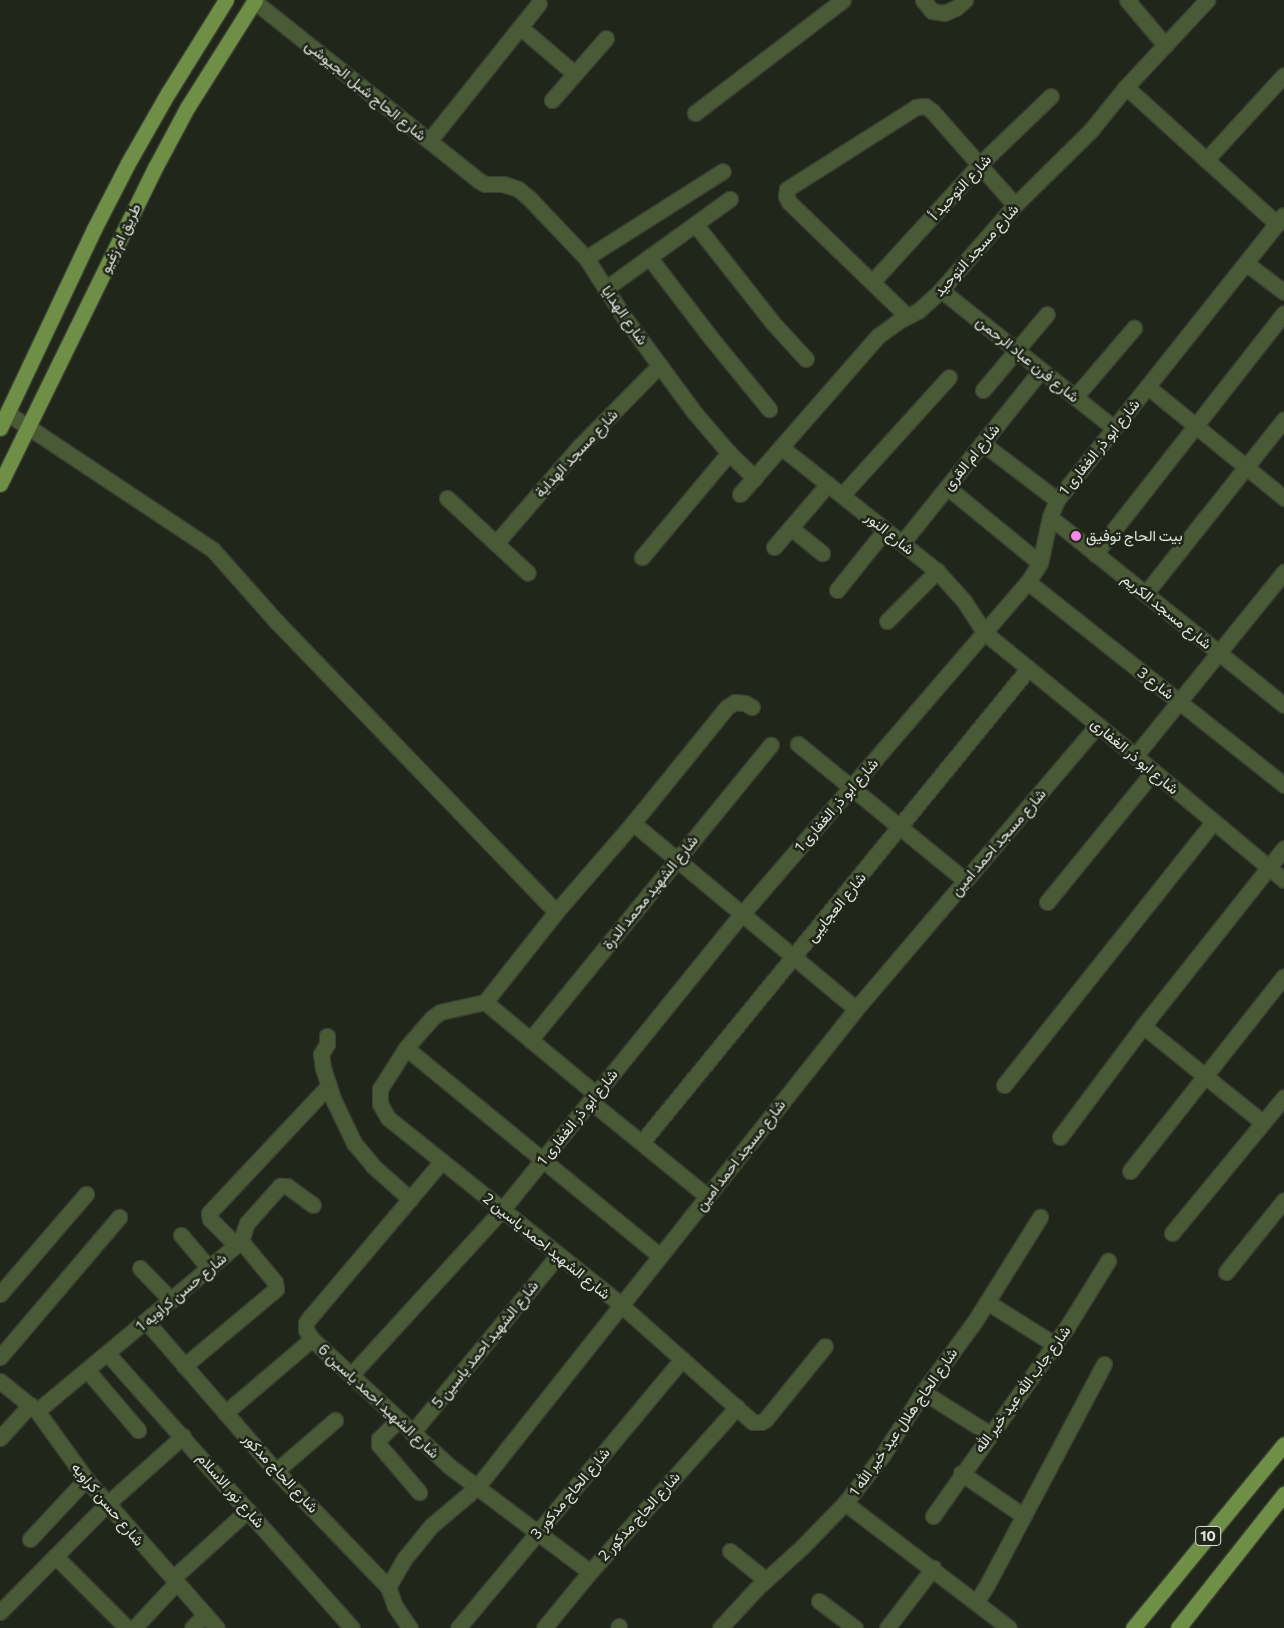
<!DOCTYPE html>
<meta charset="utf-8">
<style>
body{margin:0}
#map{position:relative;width:1284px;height:1628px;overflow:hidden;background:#202619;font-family:Commissioner,Vazirmatn,sans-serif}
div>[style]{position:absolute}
.roads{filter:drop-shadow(1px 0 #3b4134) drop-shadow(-1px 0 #3b4134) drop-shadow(0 1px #3b4134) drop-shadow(0 -1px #3b4134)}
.street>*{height:15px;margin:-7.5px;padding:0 7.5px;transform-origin:7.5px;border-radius:7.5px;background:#4a5a37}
.primary>*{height:15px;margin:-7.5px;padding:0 7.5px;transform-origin:7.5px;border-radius:7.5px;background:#708f46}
.dots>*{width:14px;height:14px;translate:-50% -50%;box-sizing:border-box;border:2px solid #202619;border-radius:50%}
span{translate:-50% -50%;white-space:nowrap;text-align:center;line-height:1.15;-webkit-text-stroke:5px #202619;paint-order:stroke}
.shield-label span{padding:1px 4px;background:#202619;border:1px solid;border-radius:4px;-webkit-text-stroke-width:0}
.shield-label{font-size:14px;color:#e1e5dd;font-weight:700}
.street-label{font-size:15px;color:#e1e5dd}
.poi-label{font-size:15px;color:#e1e5dd}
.left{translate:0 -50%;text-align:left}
</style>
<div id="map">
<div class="roads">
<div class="street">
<div style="left:923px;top:0;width:14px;rotate:51deg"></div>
<div style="left:932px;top:11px;width:12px;rotate:9deg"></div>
<div style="left:944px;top:13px;width:13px;rotate:-23deg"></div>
<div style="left:956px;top:8px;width:12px;rotate:-42deg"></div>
<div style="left:1127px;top:0;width:59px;rotate:49.8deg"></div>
<div style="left:254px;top:1px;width:287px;rotate:38.6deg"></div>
<div style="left:478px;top:180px;width:8px;rotate:30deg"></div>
<div style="left:485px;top:184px;width:18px"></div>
<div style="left:503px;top:184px;width:16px;rotate:18deg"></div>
<div style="left:518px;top:189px;width:14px;rotate:39deg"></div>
<div style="left:529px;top:198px;width:83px;rotate:46.5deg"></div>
<div style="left:586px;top:258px;width:70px;rotate:57.2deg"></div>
<div style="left:624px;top:317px;width:118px;rotate:53.6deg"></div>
<div style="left:694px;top:412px;width:54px;rotate:49.5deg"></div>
<div style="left:729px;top:453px;width:36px;rotate:44deg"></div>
<div style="left:520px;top:27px;width:72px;rotate:40.5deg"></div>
<div style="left:1126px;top:87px;width:204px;rotate:42.2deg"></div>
<div style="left:552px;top:100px;width:82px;rotate:-48.9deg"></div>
<div style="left:695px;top:113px;width:186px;rotate:-37.4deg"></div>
<div style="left:429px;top:141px;width:176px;rotate:-51.4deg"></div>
<div style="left:1206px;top:160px;width:115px;rotate:-47.5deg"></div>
<div style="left:695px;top:224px;width:125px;rotate:51.8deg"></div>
<div style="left:772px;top:322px;width:50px;rotate:47.4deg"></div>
<div style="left:649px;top:257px;width:102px;rotate:52.6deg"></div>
<div style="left:711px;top:338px;width:92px;rotate:50.8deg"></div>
<div style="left:586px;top:258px;width:162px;rotate:-32.4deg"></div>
<div style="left:1247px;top:264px;width:46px;rotate:37.1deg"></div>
<div style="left:873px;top:281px;width:159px;rotate:-47.6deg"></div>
<div style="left:980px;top:164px;width:98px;rotate:-43.8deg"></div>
<div style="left:605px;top:289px;width:154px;rotate:-35.8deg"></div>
<div style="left:941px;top:290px;width:221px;rotate:38.6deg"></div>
<div style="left:907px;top:316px;width:164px;rotate:-136deg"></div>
<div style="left:789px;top:202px;width:7px;rotate:-117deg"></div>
<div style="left:786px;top:196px;width:7px;rotate:-82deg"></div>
<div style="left:787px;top:189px;width:153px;rotate:-32.4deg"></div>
<div style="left:916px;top:107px;width:9px;rotate:-6deg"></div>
<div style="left:925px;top:106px;width:9px;rotate:36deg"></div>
<div style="left:932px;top:111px;width:125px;rotate:48.6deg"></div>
<div style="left:1148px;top:387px;width:176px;rotate:39.2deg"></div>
<div style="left:983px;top:390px;width:99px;rotate:-49.9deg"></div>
<div style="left:1075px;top:397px;width:91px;rotate:-49.5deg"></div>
<div style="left:7px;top:413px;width:247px;rotate:33.6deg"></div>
<div style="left:213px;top:550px;width:96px;rotate:48.4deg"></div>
<div style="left:277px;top:622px;width:402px;rotate:46.1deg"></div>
<div style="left:982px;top:443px;width:94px;rotate:37.2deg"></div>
<div style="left:781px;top:447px;width:199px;rotate:38.5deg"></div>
<div style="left:937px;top:571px;width:40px;rotate:48deg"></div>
<div style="left:964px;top:601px;width:38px;rotate:57deg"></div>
<div style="left:985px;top:633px;width:146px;rotate:39.2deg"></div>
<div style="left:1098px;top:725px;width:242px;rotate:39.8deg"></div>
<div style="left:947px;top:487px;width:120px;rotate:39.3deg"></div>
<div style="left:740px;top:494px;width:210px;rotate:-48.9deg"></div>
<div style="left:878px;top:336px;width:24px;rotate:-36deg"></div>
<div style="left:897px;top:322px;width:24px;rotate:-28deg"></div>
<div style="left:918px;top:311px;width:31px;rotate:-42deg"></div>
<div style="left:941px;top:290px;width:113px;rotate:-49deg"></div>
<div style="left:1015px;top:205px;width:107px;rotate:-44.6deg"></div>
<div style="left:1091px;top:130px;width:55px;rotate:-50.9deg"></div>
<div style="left:1126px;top:87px;width:119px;rotate:-47deg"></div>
<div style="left:842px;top:495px;width:159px;rotate:-47.8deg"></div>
<div style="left:447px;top:498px;width:110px;rotate:42.8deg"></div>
<div style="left:1050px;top:517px;width:300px;rotate:38.8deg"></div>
<div style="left:791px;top:528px;width:40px;rotate:39deg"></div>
<div style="left:496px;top:543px;width:127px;rotate:-49.2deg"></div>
<div style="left:579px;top:447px;width:115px;rotate:-45.4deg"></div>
<div style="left:902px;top:543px;width:222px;rotate:-51.2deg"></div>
<div style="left:774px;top:547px;width:83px;rotate:-49.4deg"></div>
<div style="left:1095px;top:554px;width:306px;rotate:-51.9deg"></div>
<div style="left:642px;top:557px;width:136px;rotate:-50.1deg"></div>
<div style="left:1028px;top:582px;width:327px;rotate:38.4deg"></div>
<div style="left:837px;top:590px;width:77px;rotate:-51.3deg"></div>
<div style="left:1145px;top:594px;width:223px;rotate:-51.5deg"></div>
<div style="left:887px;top:621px;width:71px;rotate:-45deg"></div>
<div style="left:798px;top:744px;width:215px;rotate:39.2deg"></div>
<div style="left:1135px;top:756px;width:237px;rotate:-51deg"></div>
<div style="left:633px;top:823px;width:290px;rotate:39.8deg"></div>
<div style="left:1047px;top:902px;width:168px;rotate:-50.8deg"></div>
<div style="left:485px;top:1002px;width:46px;rotate:167.5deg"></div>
<div style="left:440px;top:1012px;width:10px;rotate:143deg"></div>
<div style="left:432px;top:1018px;width:40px;rotate:131deg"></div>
<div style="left:406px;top:1048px;width:49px;rotate:122.4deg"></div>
<div style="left:380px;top:1089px;width:15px;rotate:90deg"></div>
<div style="left:380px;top:1104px;width:16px;rotate:60deg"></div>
<div style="left:388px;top:1118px;width:299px;rotate:38.7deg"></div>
<div style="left:621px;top:1305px;width:176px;rotate:41.6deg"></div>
<div style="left:753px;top:1422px;width:8px"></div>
<div style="left:761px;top:1422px;width:4px;rotate:-27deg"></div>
<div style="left:765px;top:1420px;width:95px;rotate:-51deg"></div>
<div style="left:485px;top:1002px;width:115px;rotate:-51.7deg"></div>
<div style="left:556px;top:912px;width:118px;rotate:-49.1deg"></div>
<div style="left:633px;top:823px;width:149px;rotate:-51deg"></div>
<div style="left:727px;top:707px;width:9px;rotate:-32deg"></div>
<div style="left:735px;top:702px;width:10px;rotate:6deg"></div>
<div style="left:745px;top:703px;width:8px;rotate:30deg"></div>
<div style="left:485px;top:1002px;width:144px;rotate:39.7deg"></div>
<div style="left:1143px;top:1026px;width:154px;rotate:38.9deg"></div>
<div style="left:327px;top:1036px;width:8px;rotate:90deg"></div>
<div style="left:327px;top:1044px;width:12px;rotate:121deg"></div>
<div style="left:321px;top:1054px;width:14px;rotate:82deg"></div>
<div style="left:323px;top:1068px;width:35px;rotate:72deg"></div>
<div style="left:334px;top:1101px;width:47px;rotate:64.5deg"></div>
<div style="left:354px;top:1143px;width:30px;rotate:50deg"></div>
<div style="left:373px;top:1166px;width:50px;rotate:41.7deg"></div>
<div style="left:530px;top:1040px;width:381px;rotate:-50.8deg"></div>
<div style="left:406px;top:1048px;width:328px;rotate:39.3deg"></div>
<div style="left:1004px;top:1085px;width:336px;rotate:-51.5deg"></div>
<div style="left:590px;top:1101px;width:151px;rotate:39.1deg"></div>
<div style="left:1060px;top:1137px;width:139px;rotate:-53.2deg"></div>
<div style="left:1143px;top:1026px;width:227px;rotate:-51.6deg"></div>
<div style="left:642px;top:1142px;width:611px;rotate:-50.78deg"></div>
<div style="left:442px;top:1161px;width:204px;rotate:130.2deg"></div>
<div style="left:310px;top:1317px;width:7px;rotate:124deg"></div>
<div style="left:306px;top:1323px;width:7px;rotate:90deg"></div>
<div style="left:306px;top:1330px;width:11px;rotate:56deg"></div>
<div style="left:312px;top:1339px;width:187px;rotate:42.8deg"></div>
<div style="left:449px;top:1466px;width:176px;rotate:36.9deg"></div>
<div style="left:1130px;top:1171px;width:248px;rotate:-51.7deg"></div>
<div style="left:1172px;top:1233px;width:176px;rotate:-50.5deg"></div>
<div style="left:181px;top:1235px;width:43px;rotate:49.7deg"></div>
<div style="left:236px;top:1245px;width:37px;rotate:-135deg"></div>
<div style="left:210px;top:1219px;width:6px;rotate:-99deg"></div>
<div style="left:209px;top:1213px;width:175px;rotate:-46.8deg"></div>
<div style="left:140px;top:1268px;width:45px;rotate:45.9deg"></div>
<div style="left:1226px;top:1272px;width:92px;rotate:-51.1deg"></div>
<div style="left:0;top:1294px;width:132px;rotate:-49.3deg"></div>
<div style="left:987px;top:1302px;width:79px;rotate:32.1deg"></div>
<div style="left:146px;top:1321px;width:198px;rotate:49.1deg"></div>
<div style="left:276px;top:1471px;width:161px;rotate:46deg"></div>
<div style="left:388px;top:1587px;width:20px;rotate:70deg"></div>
<div style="left:395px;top:1606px;width:27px;rotate:56deg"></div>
<div style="left:107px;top:1353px;width:368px;rotate:48.3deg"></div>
<div style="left:0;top:1357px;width:184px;rotate:-49.6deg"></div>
<div style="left:184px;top:1366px;width:120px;rotate:-39.9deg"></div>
<div style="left:276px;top:1289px;width:7px;rotate:-98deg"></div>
<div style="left:275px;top:1282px;width:53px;rotate:-129.7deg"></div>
<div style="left:87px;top:1370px;width:79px;rotate:49.6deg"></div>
<div style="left:352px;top:1374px;width:222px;rotate:-47.6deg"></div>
<div style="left:502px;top:1210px;width:381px;rotate:-51deg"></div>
<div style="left:742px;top:914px;width:438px;rotate:-49.3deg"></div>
<div style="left:1028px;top:582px;width:22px;rotate:-58deg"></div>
<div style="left:1040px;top:563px;width:47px;rotate:-77.7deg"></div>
<div style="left:1050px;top:517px;width:18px;rotate:-68deg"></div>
<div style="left:1057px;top:500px;width:364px;rotate:-51.5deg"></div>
<div style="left:0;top:1381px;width:48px;rotate:39deg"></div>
<div style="left:37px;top:1411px;width:84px;rotate:54.2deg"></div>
<div style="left:86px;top:1479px;width:198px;rotate:48.7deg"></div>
<div style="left:923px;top:1392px;width:79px;rotate:32.1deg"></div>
<div style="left:37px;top:1411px;width:266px;rotate:-39.8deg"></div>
<div style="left:241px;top:1241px;width:19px;rotate:-72deg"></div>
<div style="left:247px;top:1223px;width:50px;rotate:-48.3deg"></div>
<div style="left:280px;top:1186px;width:7px"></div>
<div style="left:287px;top:1186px;width:32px;rotate:36deg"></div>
<div style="left:225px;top:1413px;width:114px;rotate:-40.4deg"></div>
<div style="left:398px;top:1420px;width:27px;rotate:135deg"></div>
<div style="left:379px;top:1439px;width:6px;rotate:90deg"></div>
<div style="left:379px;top:1445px;width:62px;rotate:49.6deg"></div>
<div style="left:412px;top:1433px;width:230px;rotate:-50.6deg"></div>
<div style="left:0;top:1438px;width:45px;rotate:-47.7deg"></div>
<div style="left:276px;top:1471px;width:78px;rotate:-40.8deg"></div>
<div style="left:961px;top:1473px;width:76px;rotate:34.3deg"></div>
<div style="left:845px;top:1503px;width:206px;rotate:37.3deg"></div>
<div style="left:933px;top:1516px;width:232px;rotate:-54.7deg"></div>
<div style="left:1067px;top:1327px;width:78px;rotate:-58.2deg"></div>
<div style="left:30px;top:1539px;width:82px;rotate:-47deg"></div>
<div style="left:730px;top:1551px;width:46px;rotate:38.9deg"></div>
<div style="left:55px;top:1556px;width:102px;rotate:45deg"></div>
<div style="left:173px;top:1578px;width:101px;rotate:-42.2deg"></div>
<div style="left:388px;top:1587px;width:34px;rotate:-60deg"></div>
<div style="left:405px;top:1558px;width:41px;rotate:-50.9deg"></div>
<div style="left:431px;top:1526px;width:60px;rotate:-40.3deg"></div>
<div style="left:477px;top:1487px;width:610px;rotate:-51.59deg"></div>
<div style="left:856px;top:1009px;width:373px;rotate:-49.6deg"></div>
<div style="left:819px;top:1601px;width:45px;rotate:36.9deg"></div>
<div style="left:976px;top:1602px;width:20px;rotate:-57deg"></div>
<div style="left:987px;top:1585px;width:250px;rotate:-62.1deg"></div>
<div style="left:0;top:1612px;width:152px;rotate:-45.3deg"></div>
<div style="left:107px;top:1504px;width:102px;rotate:-41.8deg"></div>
<div style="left:134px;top:1628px;width:63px;rotate:-46.9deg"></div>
<div style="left:192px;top:1628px;width:19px;rotate:-47deg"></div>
<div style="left:458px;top:1628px;width:350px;rotate:-50.2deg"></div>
<div style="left:544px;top:1628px;width:72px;rotate:-50.6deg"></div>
<div style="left:590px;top:1572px;width:221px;rotate:-48.3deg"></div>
<div style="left:618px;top:1628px;width:2px;rotate:-63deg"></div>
<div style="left:720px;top:1628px;width:53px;rotate:-47.3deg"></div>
<div style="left:756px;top:1589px;width:62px;rotate:-42.4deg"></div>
<div style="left:802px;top:1547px;width:62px;rotate:-45.7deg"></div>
<div style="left:845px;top:1503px;width:60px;rotate:-51.8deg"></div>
<div style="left:882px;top:1456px;width:76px;rotate:-57.4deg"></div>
<div style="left:923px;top:1392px;width:88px;rotate:-53.8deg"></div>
<div style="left:975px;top:1321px;width:123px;rotate:-58deg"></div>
<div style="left:887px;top:1628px;width:76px;rotate:-52.5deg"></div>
</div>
<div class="primary">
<div style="left:0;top:428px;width:220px;rotate:-64.7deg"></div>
<div style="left:94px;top:229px;width:74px;rotate:-62.7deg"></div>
<div style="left:128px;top:163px;width:81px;rotate:-60.3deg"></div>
<div style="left:168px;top:93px;width:110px;rotate:-58.1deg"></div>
<div style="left:0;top:484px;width:354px;rotate:-63.9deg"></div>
<div style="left:156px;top:166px;width:66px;rotate:-61.9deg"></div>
<div style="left:187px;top:108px;width:128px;rotate:-57.8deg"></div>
<div style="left:1133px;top:1628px;width:238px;rotate:-50.6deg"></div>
<div style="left:1178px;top:1628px;width:171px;rotate:-51.7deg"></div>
</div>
</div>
<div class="dots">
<div style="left:1076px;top:536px;background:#fa87e8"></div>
</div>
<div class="shield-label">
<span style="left:1208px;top:1536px">10</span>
</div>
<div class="street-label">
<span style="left:366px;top:90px;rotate:39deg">شارع الحاج شبل الجيوشى</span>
<span style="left:960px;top:187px;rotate:-47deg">شارع التوحيد أ</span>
<span style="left:120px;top:238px;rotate:-64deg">طريق ام زغيو</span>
<span style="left:976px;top:250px;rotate:-48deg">شارع مسجد التوحيد</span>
<span style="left:625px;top:315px;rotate:55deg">شارع الهدايا</span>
<span style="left:1028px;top:359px;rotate:39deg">شارع فرن عباد الرحمن</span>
<span style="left:1099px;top:447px;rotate:-51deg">شارع ابو ذر الغفارى 1</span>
<span style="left:576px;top:453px;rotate:-47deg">شارع مسجد الهداية</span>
<span style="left:971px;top:457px;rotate:-51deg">شارع ام القرى</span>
<span style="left:890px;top:533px;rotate:39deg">شارع النور</span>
<span style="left:1167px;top:611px;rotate:39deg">شارع مسجد الكريم</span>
<span style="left:1156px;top:683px;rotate:38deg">شارع 3</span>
<span style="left:1135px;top:756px;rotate:40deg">شارع ابو ذر الغفارى</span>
<span style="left:836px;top:805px;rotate:-49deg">شارع ابو ذر الغفارى 1</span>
<span style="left:998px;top:842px;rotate:-49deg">شارع مسجد احمد امين</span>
<span style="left:650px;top:892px;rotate:-51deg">شارع الشهيد محمد الدرة</span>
<span style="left:836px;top:907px;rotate:-51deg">شارع العجايبى</span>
<span style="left:577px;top:1117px;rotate:-51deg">شارع ابو ذر الغفارى 1</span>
<span style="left:740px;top:1155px;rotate:-52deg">شارع مسجد احمد امين</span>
<span style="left:547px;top:1246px;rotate:39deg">شارع الشهيد احمد ياسين 2</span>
<span style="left:181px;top:1292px;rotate:-40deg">شارع حسن كراويه 1</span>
<span style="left:485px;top:1344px;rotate:-51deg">شارع الشهيد احمد ياسين 5</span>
<span style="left:1022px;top:1389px;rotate:-54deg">شارع جاب الله عيد خير الله</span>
<span style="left:379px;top:1401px;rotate:43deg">شارع الشهيد احمد ياسين 6</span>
<span style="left:903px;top:1422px;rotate:-55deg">شارع الحاج هلال عيد خير الله 1</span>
<span style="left:281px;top:1473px;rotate:47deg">شارع الحاج مدكور</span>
<span style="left:231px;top:1490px;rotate:49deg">شارع نور الاسلام</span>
<span style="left:570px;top:1493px;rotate:-50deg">شارع الحاج مدكور 3</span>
<span style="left:108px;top:1504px;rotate:50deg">شارع حسن كراويه</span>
<span style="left:639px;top:1516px;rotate:-48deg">شارع الحاج مدكور 2</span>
</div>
<div class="poi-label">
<span class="left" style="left:1086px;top:536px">بيت الحاج توفيق</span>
</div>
</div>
